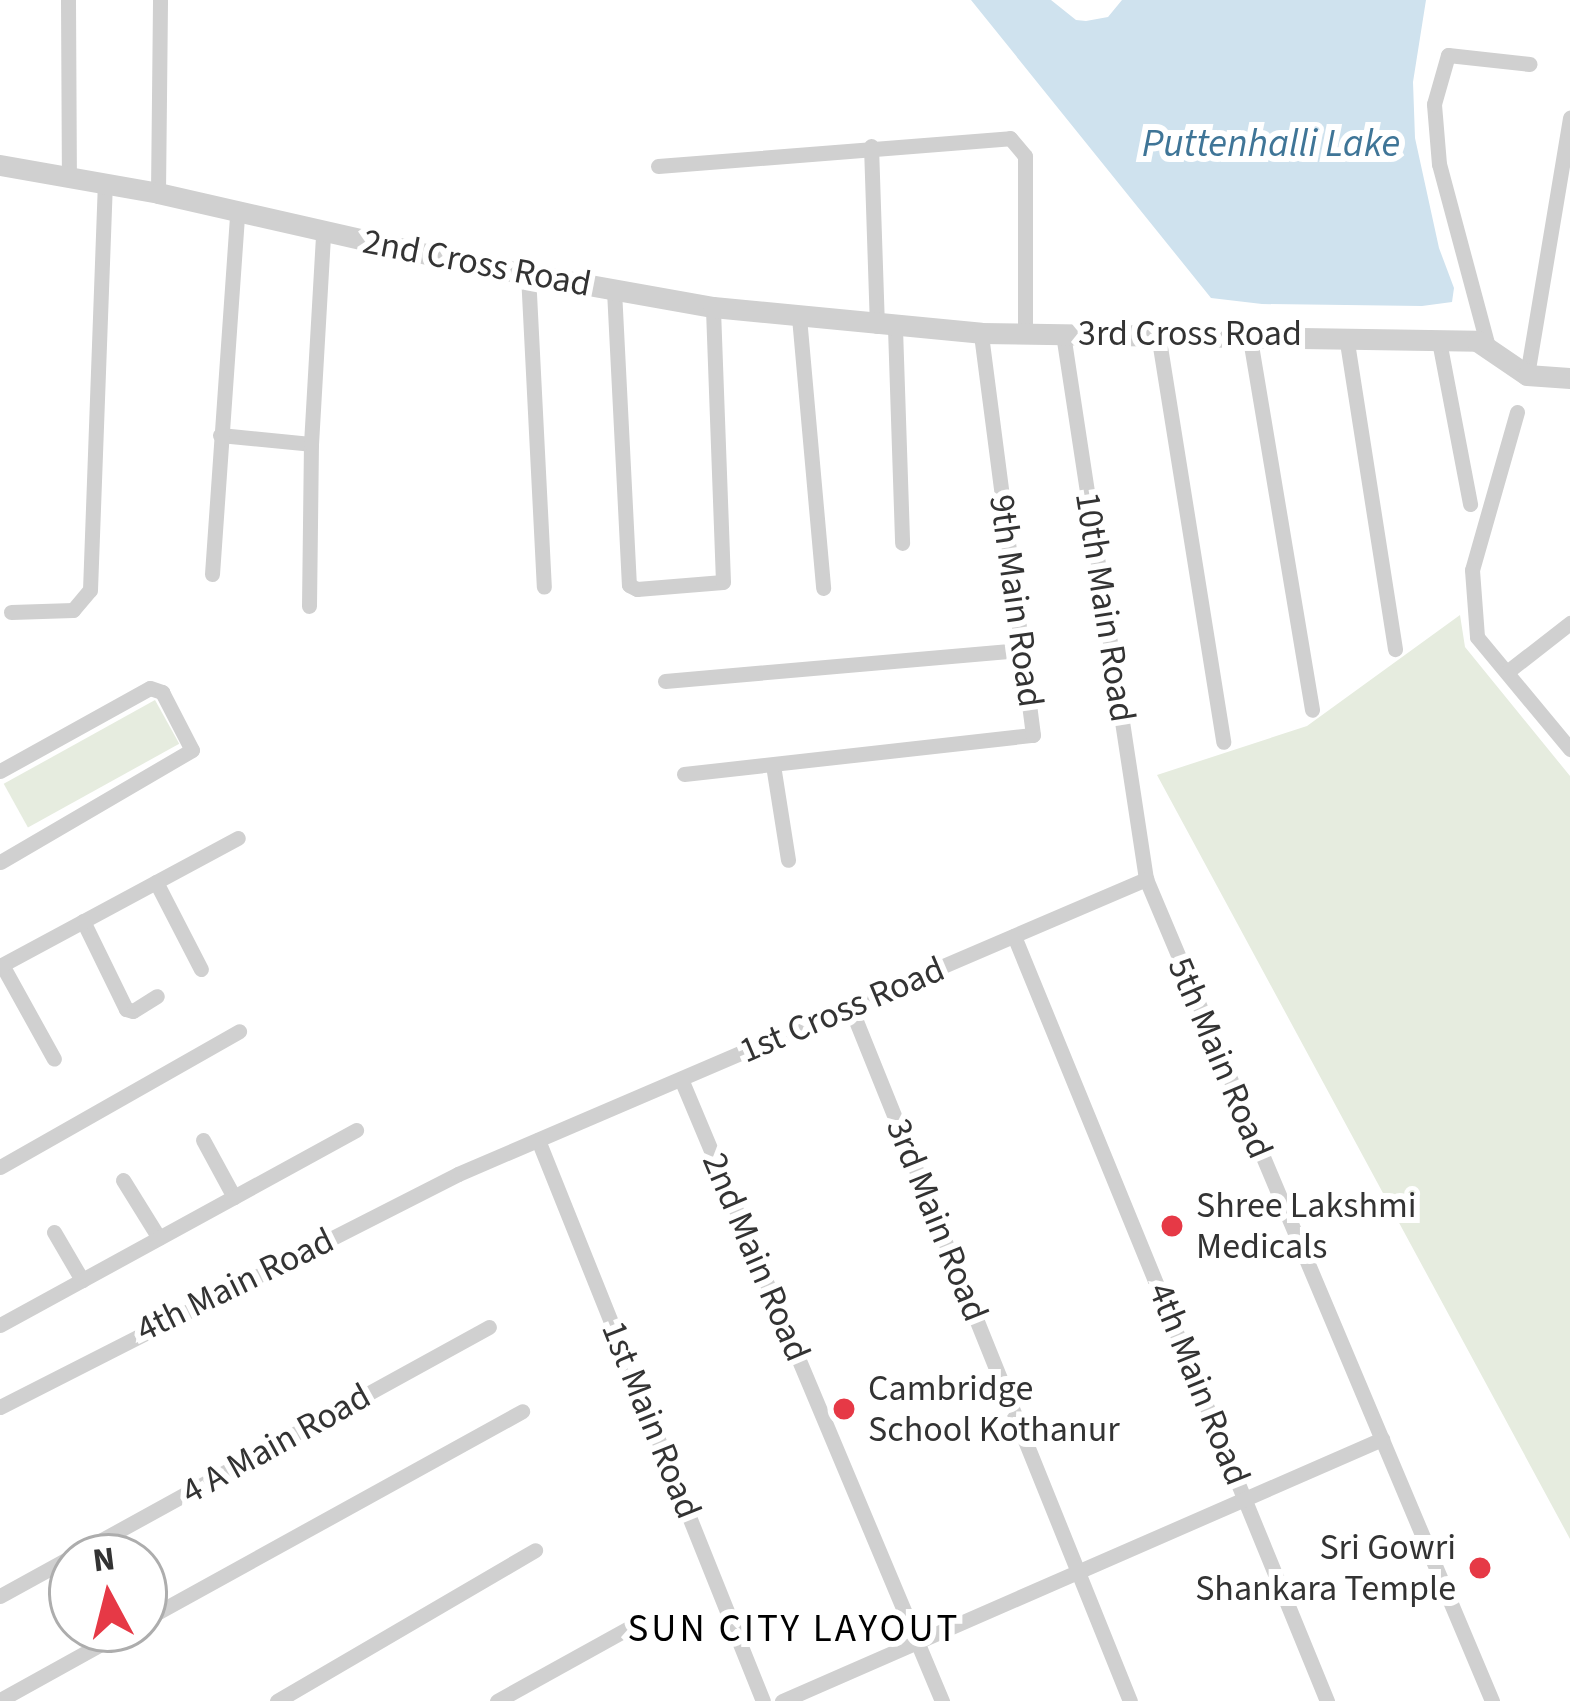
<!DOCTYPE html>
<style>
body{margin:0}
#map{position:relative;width:1570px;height:1701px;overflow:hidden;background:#fff;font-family:"Source Sans 3",sans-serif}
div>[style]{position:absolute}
.green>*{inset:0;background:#e6ecdf;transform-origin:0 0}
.water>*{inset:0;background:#cfe2ee}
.minor>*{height:15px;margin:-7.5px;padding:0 7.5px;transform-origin:7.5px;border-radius:7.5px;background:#d0d0d0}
.tertiary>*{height:21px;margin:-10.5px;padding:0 10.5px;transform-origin:10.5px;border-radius:10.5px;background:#d0d0d0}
.dots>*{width:33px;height:33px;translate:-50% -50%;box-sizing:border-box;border:6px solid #fff;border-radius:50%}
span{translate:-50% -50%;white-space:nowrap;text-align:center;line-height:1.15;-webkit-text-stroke:12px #fff;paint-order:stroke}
.street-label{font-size:36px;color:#333}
.poi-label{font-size:36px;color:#333}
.left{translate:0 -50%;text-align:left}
.right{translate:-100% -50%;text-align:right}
.water-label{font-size:39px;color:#3f7597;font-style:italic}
.neighbourhood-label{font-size:39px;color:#000;letter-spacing:3px}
.north{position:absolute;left:48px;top:1533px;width:120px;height:120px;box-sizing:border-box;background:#fff;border:3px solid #adadad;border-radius:50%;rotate:353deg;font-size:33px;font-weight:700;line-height:48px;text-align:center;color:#333}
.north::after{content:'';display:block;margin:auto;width:42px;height:54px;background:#e63946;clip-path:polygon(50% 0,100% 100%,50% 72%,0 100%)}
</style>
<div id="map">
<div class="green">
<div style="clip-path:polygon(1460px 615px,1465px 647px,1570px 776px,1570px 1539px,1157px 775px,1307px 726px)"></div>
<div style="left:155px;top:700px;width:50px;height:173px;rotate:61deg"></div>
</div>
<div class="water">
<div style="clip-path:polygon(971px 0,1051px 0,1076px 20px,1086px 21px,1108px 17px,1122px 0,1426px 0,1413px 82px,1415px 138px,1439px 248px,1454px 288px,1452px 302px,1422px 306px,1262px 304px,1211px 298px)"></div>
</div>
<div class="minor">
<div style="left:68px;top:0;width:177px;rotate:89.7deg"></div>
<div style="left:871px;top:146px;width:180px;rotate:88.1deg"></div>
<div style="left:658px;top:166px;width:353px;rotate:-4.5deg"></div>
<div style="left:1010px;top:138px;width:23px;rotate:50deg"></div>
<div style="left:1025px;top:156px;width:177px;rotate:90deg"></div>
<div style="left:158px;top:193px;width:193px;rotate:-89.4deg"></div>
<div style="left:528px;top:274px;width:313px;rotate:87.1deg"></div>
<div style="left:614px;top:290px;width:295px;rotate:87.1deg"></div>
<div style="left:629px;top:585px;width:9px;rotate:27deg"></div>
<div style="left:637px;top:589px;width:86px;rotate:-4.7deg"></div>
<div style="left:723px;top:582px;width:275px;rotate:-92.1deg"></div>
<div style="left:799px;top:317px;width:272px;rotate:84.9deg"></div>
<div style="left:895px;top:328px;width:215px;rotate:88.1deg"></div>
<div style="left:1249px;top:333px;width:382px;rotate:80.5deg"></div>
<div style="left:1063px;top:334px;width:551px;rotate:81.34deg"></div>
<div style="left:1146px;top:879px;width:892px;rotate:67.17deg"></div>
<div style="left:1158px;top:334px;width:413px;rotate:80.9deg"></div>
<div style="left:1346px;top:336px;width:317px;rotate:81.1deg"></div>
<div style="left:1439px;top:341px;width:166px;rotate:79.2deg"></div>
<div style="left:1487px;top:343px;width:185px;rotate:-105deg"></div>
<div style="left:1439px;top:164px;width:60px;rotate:-94.8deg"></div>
<div style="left:1434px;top:104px;width:51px;rotate:-74.1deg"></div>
<div style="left:1448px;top:55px;width:82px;rotate:6.3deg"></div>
<div style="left:1527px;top:375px;width:261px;rotate:-80.5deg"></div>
<div style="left:1517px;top:412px;width:164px;rotate:105.9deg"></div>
<div style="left:1472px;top:570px;width:67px;rotate:85.7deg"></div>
<div style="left:1477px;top:637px;width:146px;rotate:50.3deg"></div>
<div style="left:220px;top:435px;width:91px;rotate:5.6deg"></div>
<div style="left:212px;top:574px;width:362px;rotate:-86deg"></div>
<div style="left:309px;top:606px;width:162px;rotate:-89.3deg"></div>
<div style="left:311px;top:444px;width:211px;rotate:-86.7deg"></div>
<div style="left:11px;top:612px;width:62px;rotate:-1.8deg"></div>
<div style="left:73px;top:610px;width:26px;rotate:-50deg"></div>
<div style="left:90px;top:590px;width:407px;rotate:-87.9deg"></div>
<div style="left:1507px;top:672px;width:80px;rotate:-37.9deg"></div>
<div style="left:665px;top:681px;width:356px;rotate:-5deg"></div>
<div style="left:773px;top:765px;width:96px;rotate:81deg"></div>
<div style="left:0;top:771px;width:171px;rotate:-29deg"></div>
<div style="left:150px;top:688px;width:13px;rotate:18deg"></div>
<div style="left:162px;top:692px;width:65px;rotate:62.7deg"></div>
<div style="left:192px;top:750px;width:222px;rotate:149.7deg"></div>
<div style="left:684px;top:774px;width:351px;rotate:-6.4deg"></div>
<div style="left:1033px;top:735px;width:405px;rotate:-97.4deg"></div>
<div style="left:156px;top:882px;width:98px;rotate:62.7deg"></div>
<div style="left:83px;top:921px;width:98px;rotate:64deg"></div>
<div style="left:126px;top:1009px;width:7px;rotate:16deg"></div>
<div style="left:133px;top:1011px;width:28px;rotate:-32deg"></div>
<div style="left:1014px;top:936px;width:827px;rotate:67.75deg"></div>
<div style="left:2px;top:965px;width:107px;rotate:61deg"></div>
<div style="left:0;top:966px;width:270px;rotate:-28.3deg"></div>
<div style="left:850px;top:1006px;width:749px;rotate:68.06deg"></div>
<div style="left:681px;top:1079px;width:675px;rotate:67.24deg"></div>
<div style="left:203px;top:1140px;width:65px;rotate:61.5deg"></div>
<div style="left:538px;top:1140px;width:604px;rotate:68.15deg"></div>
<div style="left:0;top:1167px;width:275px;rotate:-29.6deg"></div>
<div style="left:123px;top:1180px;width:68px;rotate:58.2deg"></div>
<div style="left:54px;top:1232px;width:56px;rotate:59.7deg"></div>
<div style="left:0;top:1325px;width:406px;rotate:-28.7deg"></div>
<div style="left:0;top:1407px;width:514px;rotate:-26.96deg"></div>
<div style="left:458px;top:1174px;width:749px;rotate:-23.21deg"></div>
<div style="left:0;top:1596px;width:558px;rotate:-28.82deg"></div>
<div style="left:144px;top:1620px;width:432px;rotate:-28.9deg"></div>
<div style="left:0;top:1700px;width:146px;rotate:-29deg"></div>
<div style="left:277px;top:1701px;width:299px;rotate:-30.3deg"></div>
<div style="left:497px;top:1701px;width:149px;rotate:-29deg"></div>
<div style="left:782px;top:1701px;width:655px;rotate:-23.59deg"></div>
</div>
<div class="tertiary">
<div style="left:0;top:165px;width:160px;rotate:10deg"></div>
<div style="left:158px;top:193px;width:321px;rotate:12.8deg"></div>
<div style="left:471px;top:264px;width:246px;rotate:10.1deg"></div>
<div style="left:713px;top:307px;width:269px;rotate:5.5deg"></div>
<div style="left:981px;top:333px;width:496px;rotate:0.9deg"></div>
<div style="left:1477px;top:341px;width:60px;rotate:34.2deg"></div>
<div style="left:1527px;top:375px;width:43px;rotate:4deg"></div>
</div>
<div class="dots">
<div style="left:1172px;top:1226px;background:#e63946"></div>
<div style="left:844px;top:1409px;background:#e63946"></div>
<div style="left:1480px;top:1568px;background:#e63946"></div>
</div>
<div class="street-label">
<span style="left:477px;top:263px;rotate:11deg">2nd Cross Road</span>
<span style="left:1190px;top:334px">3rd Cross Road</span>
<span style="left:1016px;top:601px;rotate:82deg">9th Main Road</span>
<span style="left:1105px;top:607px;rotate:81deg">10th Main Road</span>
<span style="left:842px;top:1010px;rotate:-23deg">1st Cross Road</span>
<span style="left:1220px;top:1058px;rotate:67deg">5th Main Road</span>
<span style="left:937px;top:1220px;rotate:68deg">3rd Main Road</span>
<span style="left:756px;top:1257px;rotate:67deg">2nd Main Road</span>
<span style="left:235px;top:1285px;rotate:-26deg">4th Main Road</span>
<span style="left:1199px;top:1384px;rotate:68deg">4th Main Road</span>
<span style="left:651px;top:1420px;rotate:68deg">1st Main Road</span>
<span style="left:276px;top:1444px;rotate:-29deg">4 A Main Road</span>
</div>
<div class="poi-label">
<span class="left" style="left:1196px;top:1226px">Shree Lakshmi<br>Medicals</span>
<span class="left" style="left:868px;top:1409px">Cambridge<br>School Kothanur</span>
<span class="right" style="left:1456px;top:1568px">Sri Gowri<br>Shankara Temple</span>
</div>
<div class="water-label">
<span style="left:1271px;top:144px">Puttenhalli Lake</span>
</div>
<div class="neighbourhood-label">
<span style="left:794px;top:1629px">SUN CITY LAYOUT</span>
</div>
<div class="north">N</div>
</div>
